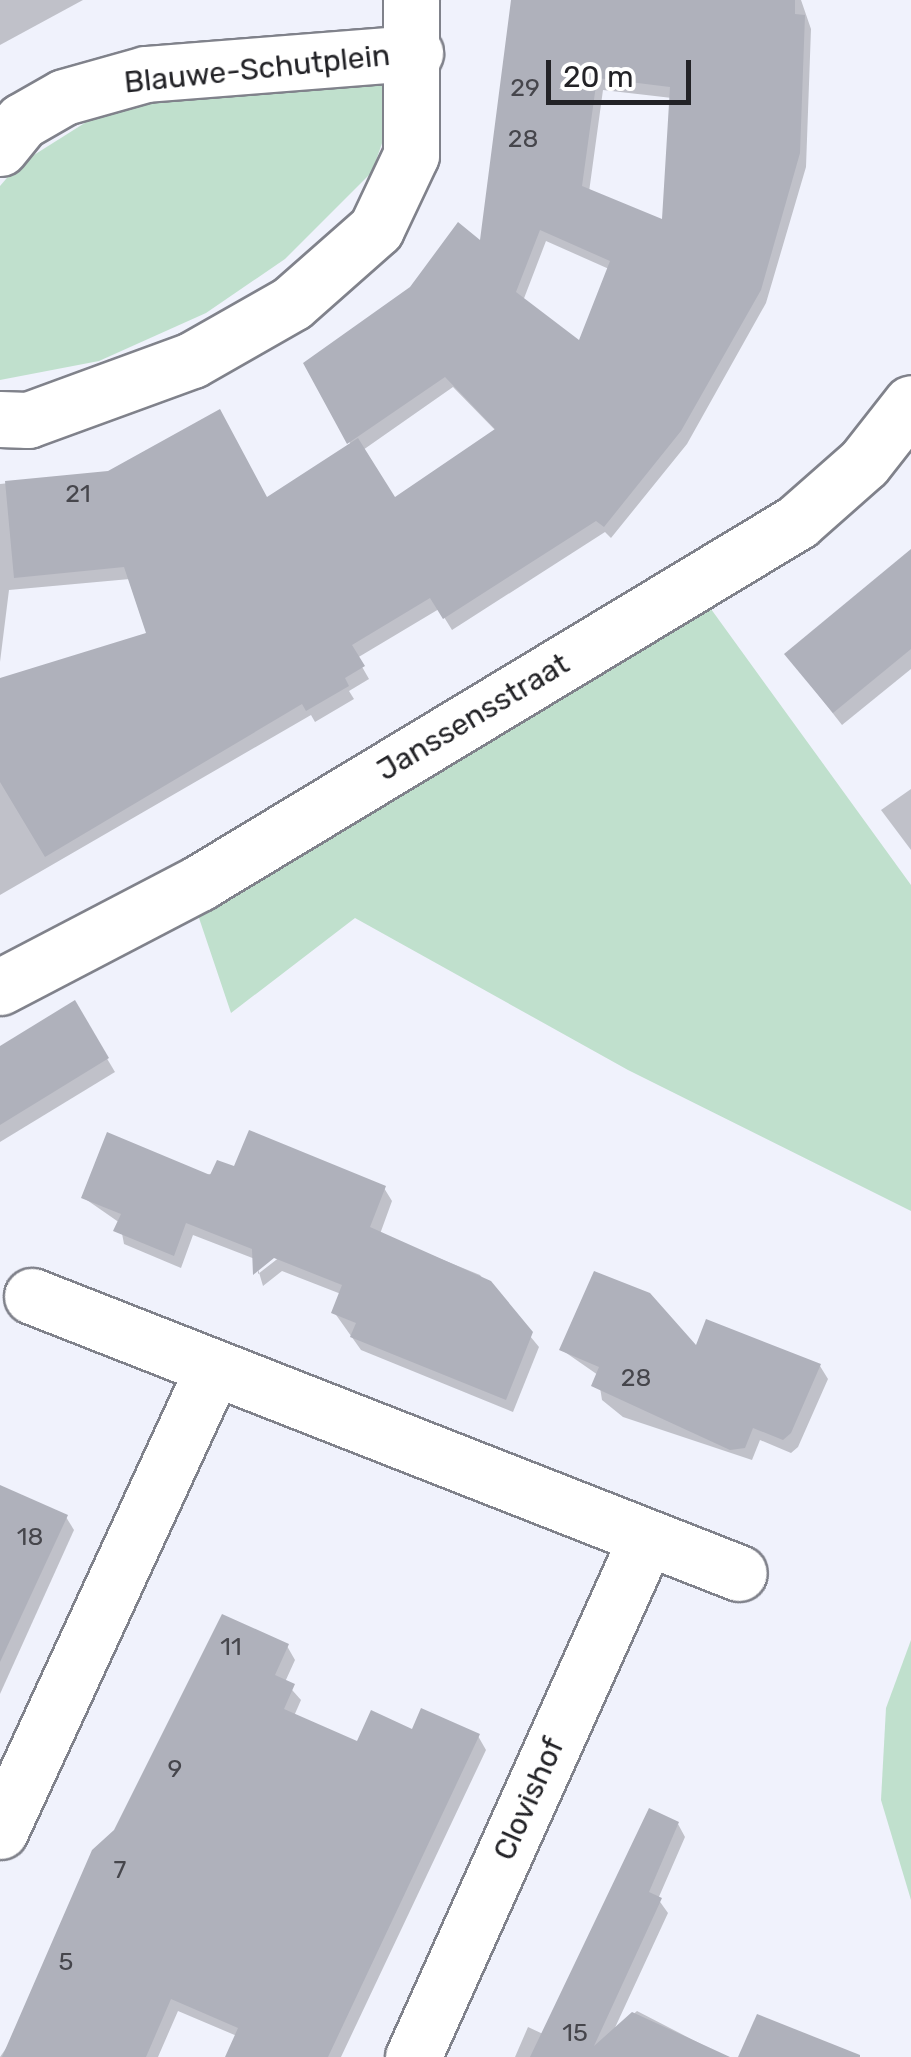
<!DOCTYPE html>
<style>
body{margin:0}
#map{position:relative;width:911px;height:2057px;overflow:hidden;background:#f0f2fc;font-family:Rubik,sans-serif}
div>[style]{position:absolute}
.green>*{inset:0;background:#c0e0cd}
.shadow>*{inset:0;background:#0003}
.building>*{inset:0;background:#afb1bb}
.roads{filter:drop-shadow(2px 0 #80828b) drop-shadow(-2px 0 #80828b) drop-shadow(0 2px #80828b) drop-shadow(0 -2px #80828b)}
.minor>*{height:55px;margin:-27.5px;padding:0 27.5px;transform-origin:27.5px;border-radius:27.5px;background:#fff}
span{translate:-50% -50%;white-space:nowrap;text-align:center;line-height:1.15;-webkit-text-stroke:8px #fff;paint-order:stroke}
.number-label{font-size:25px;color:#46464c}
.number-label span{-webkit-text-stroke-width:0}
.street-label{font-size:30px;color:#232327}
.scale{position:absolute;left:546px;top:60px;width:145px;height:45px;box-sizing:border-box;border:5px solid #232327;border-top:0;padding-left:12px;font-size:30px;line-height:35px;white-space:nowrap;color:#232327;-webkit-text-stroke:8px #fff;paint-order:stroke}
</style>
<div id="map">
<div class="green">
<div style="clip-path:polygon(384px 76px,388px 126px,372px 172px,285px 259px,206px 313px,99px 361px,0 380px,0 186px,18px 165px,126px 97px)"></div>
<div style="clip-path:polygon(711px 609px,911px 885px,911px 1211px,628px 1070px,355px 918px,231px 1013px,198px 915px)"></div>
<div style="clip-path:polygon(911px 1640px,911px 1900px,881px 1800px,886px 1708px)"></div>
</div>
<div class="shadow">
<div style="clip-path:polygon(0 0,83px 0,0 45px)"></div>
<div style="clip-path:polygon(evenodd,512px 0,801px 0,811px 29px,806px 167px,766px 303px,687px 444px,611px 538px,605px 532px,452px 630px,439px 609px,357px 658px,369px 679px,349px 691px,354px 699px,315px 722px,311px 715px,0 895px,0 775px,150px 635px,130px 579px,9px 590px,0 662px,0 484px,109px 473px,267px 501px,351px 445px,306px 364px,482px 244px,512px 0,603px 90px,672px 98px,665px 222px,589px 192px,603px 90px,512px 0,546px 241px,609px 269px,580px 344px,523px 301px,546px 241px,512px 0,453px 387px,496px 431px,394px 501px,363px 450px,453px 387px)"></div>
<div style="clip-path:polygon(911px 552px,911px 669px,842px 725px,787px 655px)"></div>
<div style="clip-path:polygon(911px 789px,911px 850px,881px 810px)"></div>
<div style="clip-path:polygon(74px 1003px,115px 1072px,0 1142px,0 1049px)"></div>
<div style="clip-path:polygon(evenodd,236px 1169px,384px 1188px,392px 1201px,380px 1234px,480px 1275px,539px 1347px,513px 1412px,361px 1350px,334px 1312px,341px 1294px,282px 1271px,263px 1286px,255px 1259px,193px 1235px,181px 1268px,124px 1244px,120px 1223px,84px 1198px,236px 1169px,282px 1249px,285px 1253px,258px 1274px,258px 1268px,282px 1249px)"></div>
<div style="clip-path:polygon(562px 1350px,697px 1350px,820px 1366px,828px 1379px,798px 1447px,791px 1453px,760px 1440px,752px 1460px,623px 1417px,602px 1400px,598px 1375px)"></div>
<div style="clip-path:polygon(0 1488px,66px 1517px,74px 1530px,0 1694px)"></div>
<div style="clip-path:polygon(287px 1646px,295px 1660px,285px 1682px,301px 1700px,294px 1716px,358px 1744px,413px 1732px,478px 1736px,486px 1750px,341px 2057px,228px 2057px,237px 2036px,178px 2011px,158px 2057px,0 2057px)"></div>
<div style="clip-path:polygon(678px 1824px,685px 1837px,658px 1899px,668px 1913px,613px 2032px,637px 2011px,726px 2057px,515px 2057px,528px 2027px,543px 2034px)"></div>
</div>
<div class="building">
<div style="clip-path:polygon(evenodd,511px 0,795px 0,795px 14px,805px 15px,800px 153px,761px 290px,681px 431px,604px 527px,596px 521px,443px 619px,430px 598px,352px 645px,365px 666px,345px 678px,349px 686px,306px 711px,302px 704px,45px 857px,0 782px,0 678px,146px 633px,124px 567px,14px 578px,5px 481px,108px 471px,220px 409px,267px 497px,358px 438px,395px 497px,495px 429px,445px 377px,347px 444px,303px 363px,410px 287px,458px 222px,480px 240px,511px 0,597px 78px,670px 87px,662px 219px,582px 186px,597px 78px,511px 0,540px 230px,610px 261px,579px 340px,516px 292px,540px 230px)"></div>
<div style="clip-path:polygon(911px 549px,911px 649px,833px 713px,784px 654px)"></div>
<div style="clip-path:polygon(75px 1000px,109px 1058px,0 1125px,0 1046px)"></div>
<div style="clip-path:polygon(249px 1130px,386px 1186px,370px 1227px,491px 1281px,533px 1332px,506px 1400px,350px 1337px,356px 1323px,331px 1313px,342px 1285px,274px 1258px,253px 1275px,252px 1249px,186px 1223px,174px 1256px,113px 1231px,121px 1214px,81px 1198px,107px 1132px,210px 1175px,217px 1160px,234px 1166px)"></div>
<div style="clip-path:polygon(594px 1271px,650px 1293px,696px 1345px,706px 1319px,821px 1364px,791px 1433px,783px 1440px,753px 1428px,745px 1448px,730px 1450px,591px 1386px,599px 1367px,559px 1350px)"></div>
<div style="clip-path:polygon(0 1485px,68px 1515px,0 1662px)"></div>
<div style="clip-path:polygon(222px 1614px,289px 1644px,275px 1675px,295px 1684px,284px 1709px,357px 1741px,371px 1710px,412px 1729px,421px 1708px,480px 1734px,328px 2057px,225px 2057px,238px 2028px,171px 1999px,146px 2057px,2px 2057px,92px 1850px,114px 1830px)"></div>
<div style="clip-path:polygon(649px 1808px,679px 1822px,649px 1892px,662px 1898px,594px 2046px,632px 2012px,730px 2057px,530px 2057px)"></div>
<div style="clip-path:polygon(757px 2014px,860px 2055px,860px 2057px,738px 2057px)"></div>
</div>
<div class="roads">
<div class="minor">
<div style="left:0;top:148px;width:35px;rotate:-51deg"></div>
<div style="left:22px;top:121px;width:48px;rotate:-29.7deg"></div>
<div style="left:64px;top:97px;width:85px;rotate:-15.7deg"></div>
<div style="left:146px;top:74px;width:270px;rotate:-4.5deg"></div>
<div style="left:0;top:419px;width:28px;rotate:2deg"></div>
<div style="left:28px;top:420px;width:175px;rotate:-20.1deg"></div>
<div style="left:192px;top:360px;width:115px;rotate:-29.7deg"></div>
<div style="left:292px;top:303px;width:112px;rotate:-41.4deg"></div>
<div style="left:376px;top:229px;width:82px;rotate:-64.7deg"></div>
<div style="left:411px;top:155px;width:155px;rotate:-90deg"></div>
<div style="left:0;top:987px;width:225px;rotate:-27.6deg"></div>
<div style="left:199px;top:883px;width:699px;rotate:-31.12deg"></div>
<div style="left:797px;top:522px;width:89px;rotate:-41.4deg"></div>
<div style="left:864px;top:463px;width:76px;rotate:-51.9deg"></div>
<div style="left:32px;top:1296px;width:759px;rotate:21.4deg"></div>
<div style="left:0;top:1831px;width:504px;rotate:-65.26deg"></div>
<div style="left:413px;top:2057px;width:566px;rotate:-65.79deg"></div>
</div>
</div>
<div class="number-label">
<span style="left:525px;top:88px">29</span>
<span style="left:523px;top:139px">28</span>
<span style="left:78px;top:494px">21</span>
<span style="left:636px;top:1378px">28</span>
<span style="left:30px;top:1537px">18</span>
<span style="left:231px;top:1647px">11</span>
<span style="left:175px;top:1769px">9</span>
<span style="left:120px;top:1870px">7</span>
<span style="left:66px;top:1962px">5</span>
<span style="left:575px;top:2033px">15</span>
</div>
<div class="street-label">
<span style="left:257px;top:69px;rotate:-6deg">Blauwe-Schutplein</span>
<span style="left:473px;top:717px;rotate:-31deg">Janssensstraat</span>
<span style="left:529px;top:1799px;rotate:-66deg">Clovishof</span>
</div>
<div class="scale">20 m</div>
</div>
